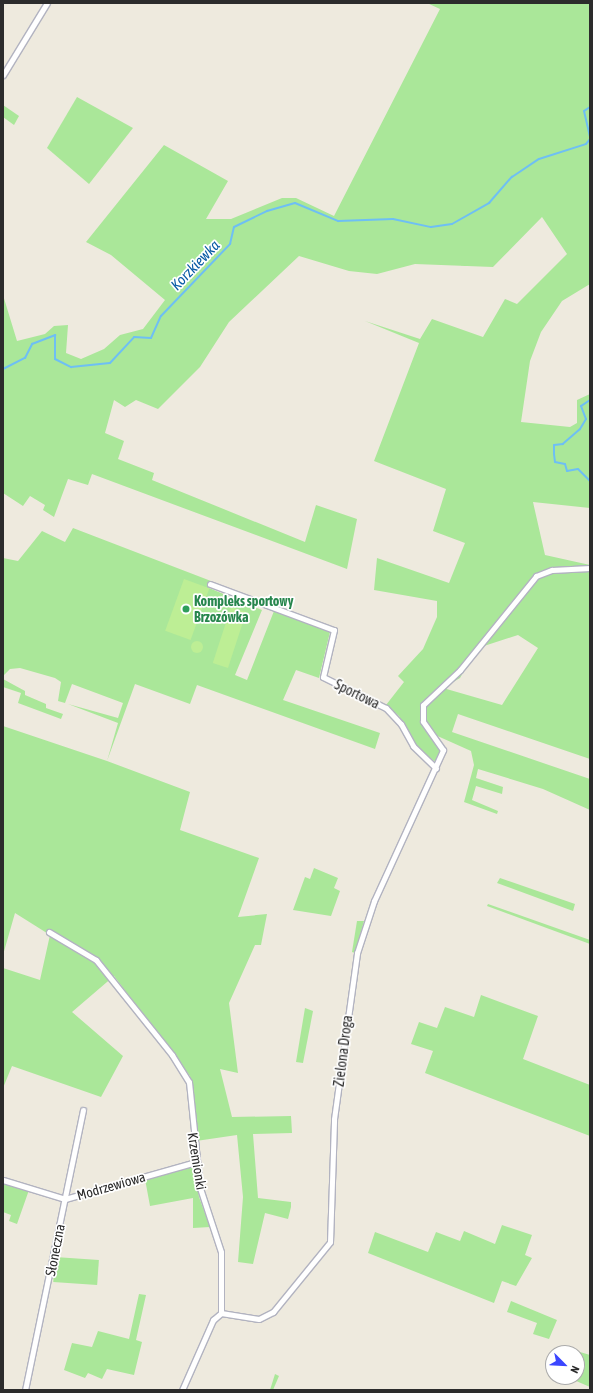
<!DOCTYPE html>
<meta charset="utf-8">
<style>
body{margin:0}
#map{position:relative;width:593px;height:1393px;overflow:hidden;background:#eeeade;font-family:"Asap Condensed",sans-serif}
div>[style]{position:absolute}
.green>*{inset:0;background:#aae799;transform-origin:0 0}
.pitch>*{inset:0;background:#bdee95;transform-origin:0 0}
.round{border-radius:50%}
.stream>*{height:2px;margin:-1px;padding:0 1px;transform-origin:1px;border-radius:1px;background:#6ebff4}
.roads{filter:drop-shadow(1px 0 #b2b3c0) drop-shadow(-1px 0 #b2b3c0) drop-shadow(0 1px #b2b3c0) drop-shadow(0 -1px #b2b3c0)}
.minor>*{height:5px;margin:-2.5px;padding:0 2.5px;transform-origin:2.5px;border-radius:2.5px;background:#fff}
.dots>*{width:11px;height:11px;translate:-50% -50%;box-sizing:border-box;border:2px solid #fff;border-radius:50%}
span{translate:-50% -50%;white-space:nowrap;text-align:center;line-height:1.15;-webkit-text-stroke:3.5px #fff;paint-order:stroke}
.leisure-label{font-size:14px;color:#27864d;font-weight:700}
.left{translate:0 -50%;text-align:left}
.street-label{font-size:14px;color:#2c2c2c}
.water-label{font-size:15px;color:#085ba5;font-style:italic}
.frame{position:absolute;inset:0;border:4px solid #2c2c2c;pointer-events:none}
.north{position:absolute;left:545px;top:1345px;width:40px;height:40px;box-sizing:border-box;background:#fff;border:1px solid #ababab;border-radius:50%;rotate:114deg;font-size:11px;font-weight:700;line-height:16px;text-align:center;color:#2c2c2c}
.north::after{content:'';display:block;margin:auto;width:14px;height:18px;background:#3b46ff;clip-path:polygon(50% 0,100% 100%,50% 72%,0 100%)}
</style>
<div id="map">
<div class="green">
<div style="clip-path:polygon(evenodd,427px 3px,590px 3px,590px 284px,562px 301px,541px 332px,530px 361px,521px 422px,570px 427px,577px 423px,577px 400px,590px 394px,590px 508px,533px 502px,545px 555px,590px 565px,590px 759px,458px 714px,452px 732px,590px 779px,590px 810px,543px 789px,478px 769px,476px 778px,503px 787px,502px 794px,476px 786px,472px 800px,498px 811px,497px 814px,464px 802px,474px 765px,471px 751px,433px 734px,424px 716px,423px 701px,421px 722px,441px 749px,438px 760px,434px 761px,417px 747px,399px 716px,386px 705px,404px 682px,398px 676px,423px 649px,437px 617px,437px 601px,374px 590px,377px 558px,449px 583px,465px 543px,433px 531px,446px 489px,374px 461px,419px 343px,365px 321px,420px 339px,432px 319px,483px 337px,505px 299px,517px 304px,567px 254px,542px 217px,493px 267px,415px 264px,377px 274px,349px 271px,299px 256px,229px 322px,200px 367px,158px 409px,136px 400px,125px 407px,114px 400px,105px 433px,124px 441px,118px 459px,154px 473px,152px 480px,305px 542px,316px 505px,357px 519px,347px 569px,92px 474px,88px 485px,68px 479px,54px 517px,43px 510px,45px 505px,30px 496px,23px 506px,3px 493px,3px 295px,17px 341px,45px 334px,54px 326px,68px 325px,66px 353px,81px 359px,104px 349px,120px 335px,143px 329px,165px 300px,111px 255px,86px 242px,164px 145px,228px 181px,206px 219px,231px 219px,282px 198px,296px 198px,334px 216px,440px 9px,427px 3px,518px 635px,538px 648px,502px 705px,443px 688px,460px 678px,473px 655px,484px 646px,518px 635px)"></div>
<div style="clip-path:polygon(77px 97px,133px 128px,89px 184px,47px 148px)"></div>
<div style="clip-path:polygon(3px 105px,19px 116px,14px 125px,3px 117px)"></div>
<div style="clip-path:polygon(73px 528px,211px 581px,209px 588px,262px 610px,235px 675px,247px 680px,274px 611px,330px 632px,319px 678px,296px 670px,283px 700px,380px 733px,375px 749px,197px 685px,190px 704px,135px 684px,107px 761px,190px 792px,180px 830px,259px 858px,238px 917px,267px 914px,261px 945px,255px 945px,229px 1003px,238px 1073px,220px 1069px,232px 1117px,291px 1116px,292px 1133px,253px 1134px,258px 1198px,291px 1202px,291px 1207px,288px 1219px,265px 1213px,253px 1264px,238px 1262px,243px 1197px,237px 1135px,196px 1141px,190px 1076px,114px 976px,72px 1012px,123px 1056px,101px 1097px,12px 1066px,3px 1088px,3px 968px,40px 980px,50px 935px,15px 913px,3px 955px,3px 726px,107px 761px,118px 723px,68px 704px,118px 718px,123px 703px,72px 684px,65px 703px,58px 701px,61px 682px,55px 678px,20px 668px,10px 669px,3px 676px,3px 558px,18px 561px,42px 531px,65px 542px)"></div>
<div style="clip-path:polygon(3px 679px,25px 691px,25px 695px,46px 704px,46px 708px,63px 714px,61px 719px,18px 703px,21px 693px,3px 687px)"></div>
<div style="clip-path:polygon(314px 868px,338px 878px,334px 888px,340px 891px,331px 916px,293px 910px,305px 877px,310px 879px)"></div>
<div style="clip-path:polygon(500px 878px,575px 904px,573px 911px,497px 883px)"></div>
<div style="clip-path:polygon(488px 904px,590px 940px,590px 944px,487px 906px)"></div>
<div style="clip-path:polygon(357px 921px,364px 921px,355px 953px,352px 952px)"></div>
<div style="clip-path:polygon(481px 995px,538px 1016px,523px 1059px,590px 1085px,590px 1136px,425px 1073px,433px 1051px,411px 1044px,419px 1022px,437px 1028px,445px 1007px,474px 1017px)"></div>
<div style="clip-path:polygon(305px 1008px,313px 1011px,303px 1063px,296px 1062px)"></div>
<div style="clip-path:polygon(194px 1164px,199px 1197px,210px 1227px,193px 1228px,193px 1198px,150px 1206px,145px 1179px)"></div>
<div style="clip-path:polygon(3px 1183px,29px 1190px,17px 1224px,9px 1221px,11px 1215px,3px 1212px)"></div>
<div style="clip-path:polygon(502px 1225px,532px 1235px,525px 1255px,532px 1258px,516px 1286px,502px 1281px,494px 1303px,368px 1253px,375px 1232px,428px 1252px,436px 1232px,460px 1241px,464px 1231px,495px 1244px)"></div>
<div style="left:55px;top:1257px;width:44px;height:25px;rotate:4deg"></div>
<div style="clip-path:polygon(139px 1294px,146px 1295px,136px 1340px,142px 1342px,134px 1375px,107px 1369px,102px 1379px,88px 1373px,85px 1378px,64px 1370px,72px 1343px,92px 1347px,98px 1331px,129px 1339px)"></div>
<div style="clip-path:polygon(511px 1301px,557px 1320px,549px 1339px,533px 1334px,537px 1323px,507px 1312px)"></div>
<div style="clip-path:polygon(570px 1349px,590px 1355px,590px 1387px,567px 1377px,577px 1377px,577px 1353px,568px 1353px)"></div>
<div style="clip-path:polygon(275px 1374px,279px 1376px,273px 1390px,270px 1390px)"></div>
</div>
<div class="pitch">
<div style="left:184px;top:579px;width:27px;height:55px;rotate:20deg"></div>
<div style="left:231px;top:607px;width:16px;height:59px;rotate:18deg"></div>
<div class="round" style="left:191px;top:641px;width:12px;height:12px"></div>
</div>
<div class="stream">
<div style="left:590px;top:107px;width:7px;rotate:146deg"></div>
<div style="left:584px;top:111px;width:26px;rotate:77deg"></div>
<div style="left:3px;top:369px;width:25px;rotate:-27deg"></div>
<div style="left:25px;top:358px;width:16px;rotate:-63deg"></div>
<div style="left:32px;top:344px;width:25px;rotate:-21deg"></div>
<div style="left:55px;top:335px;width:24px;rotate:90deg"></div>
<div style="left:55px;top:359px;width:18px;rotate:27deg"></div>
<div style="left:71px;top:367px;width:39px;rotate:-6deg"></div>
<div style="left:110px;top:363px;width:35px;rotate:-47deg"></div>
<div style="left:134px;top:337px;width:17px;rotate:3deg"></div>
<div style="left:151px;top:338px;width:24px;rotate:-66deg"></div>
<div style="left:161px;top:316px;width:100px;rotate:-46.2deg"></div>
<div style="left:230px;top:244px;width:17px;rotate:-77deg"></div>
<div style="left:234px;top:227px;width:37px;rotate:-26deg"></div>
<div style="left:267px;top:211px;width:29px;rotate:-16deg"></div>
<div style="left:295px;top:203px;width:47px;rotate:22.7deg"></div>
<div style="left:338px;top:221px;width:55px;rotate:-2.1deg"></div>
<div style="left:393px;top:219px;width:39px;rotate:12deg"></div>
<div style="left:431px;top:227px;width:21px;rotate:-8deg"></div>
<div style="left:452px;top:224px;width:43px;rotate:-29.6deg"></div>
<div style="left:489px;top:203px;width:35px;rotate:-49deg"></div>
<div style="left:512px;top:177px;width:32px;rotate:-34deg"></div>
<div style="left:539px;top:159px;width:49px;rotate:-17.7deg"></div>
<div style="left:586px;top:144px;width:6px;rotate:-51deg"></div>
<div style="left:590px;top:400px;width:11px;rotate:146deg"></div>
<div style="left:581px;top:406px;width:14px;rotate:69deg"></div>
<div style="left:586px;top:419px;width:12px;rotate:121deg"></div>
<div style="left:580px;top:429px;width:23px;rotate:139deg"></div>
<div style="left:563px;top:444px;width:9px;rotate:174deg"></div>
<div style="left:554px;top:445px;width:9px;rotate:90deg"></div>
<div style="left:554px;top:454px;width:8px;rotate:83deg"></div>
<div style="left:555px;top:462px;width:10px;rotate:11deg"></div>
<div style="left:565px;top:464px;width:7px;rotate:74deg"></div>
<div style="left:567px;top:471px;width:11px;rotate:-10deg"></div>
<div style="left:578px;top:469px;width:17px;rotate:45deg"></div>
</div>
<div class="roads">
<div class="minor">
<div style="left:3px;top:75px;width:84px;rotate:-58.6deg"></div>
<div style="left:210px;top:584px;width:132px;rotate:20.4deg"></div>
<div style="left:334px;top:630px;width:48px;rotate:103.2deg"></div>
<div style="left:323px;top:677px;width:70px;rotate:26.2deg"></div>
<div style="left:386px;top:708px;width:22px;rotate:47deg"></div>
<div style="left:401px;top:724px;width:25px;rotate:61deg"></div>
<div style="left:413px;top:746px;width:32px;rotate:44deg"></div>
<div style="left:49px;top:932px;width:55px;rotate:30.8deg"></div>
<div style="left:96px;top:960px;width:122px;rotate:51.3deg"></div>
<div style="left:172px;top:1055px;width:32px;rotate:58deg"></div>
<div style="left:189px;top:1082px;width:107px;rotate:84.1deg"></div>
<div style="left:200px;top:1188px;width:67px;rotate:71.8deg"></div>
<div style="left:221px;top:1252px;width:61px;rotate:90deg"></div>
<div style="left:3px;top:1180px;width:65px;rotate:17deg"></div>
<div style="left:65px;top:1199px;width:136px;rotate:-15.8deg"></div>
<div style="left:25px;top:1390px;width:286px;rotate:-78.3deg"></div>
<div style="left:182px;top:1390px;width:77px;rotate:-66.1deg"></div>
<div style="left:213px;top:1320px;width:11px;rotate:-41deg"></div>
<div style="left:221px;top:1313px;width:38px;rotate:9deg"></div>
<div style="left:259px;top:1319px;width:16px;rotate:-27deg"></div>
<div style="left:273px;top:1312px;width:90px;rotate:-50.8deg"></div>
<div style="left:330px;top:1242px;width:123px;rotate:-88.1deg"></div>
<div style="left:334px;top:1119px;width:168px;rotate:-82.1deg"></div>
<div style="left:357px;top:953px;width:55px;rotate:-71.9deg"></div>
<div style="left:374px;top:901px;width:166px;rotate:-65.4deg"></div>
<div style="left:443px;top:750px;width:35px;rotate:-125deg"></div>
<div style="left:423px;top:721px;width:16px;rotate:-90deg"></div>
<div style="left:423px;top:705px;width:51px;rotate:-43.4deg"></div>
<div style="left:460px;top:670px;width:121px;rotate:-51deg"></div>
<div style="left:536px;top:576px;width:17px;rotate:-21deg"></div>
<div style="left:552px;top:570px;width:38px;rotate:-3deg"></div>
</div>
</div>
<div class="dots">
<div style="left:186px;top:609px;background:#2e9e5b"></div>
</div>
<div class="leisure-label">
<span class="left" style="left:194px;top:609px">Kompleks sportowy<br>Brzozówka</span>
</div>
<div class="street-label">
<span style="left:357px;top:694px;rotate:26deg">Sportowa</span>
<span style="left:343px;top:1051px;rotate:-83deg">Zielona Droga</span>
<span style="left:197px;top:1161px;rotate:81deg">Krzemionki</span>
<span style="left:111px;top:1186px;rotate:-16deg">Modrzewiowa</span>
<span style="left:55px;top:1250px;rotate:-79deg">Słoneczna</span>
</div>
<div class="water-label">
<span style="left:195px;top:265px;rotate:-46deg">Korzkiewka</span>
</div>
<div class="frame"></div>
<div class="north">N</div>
</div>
